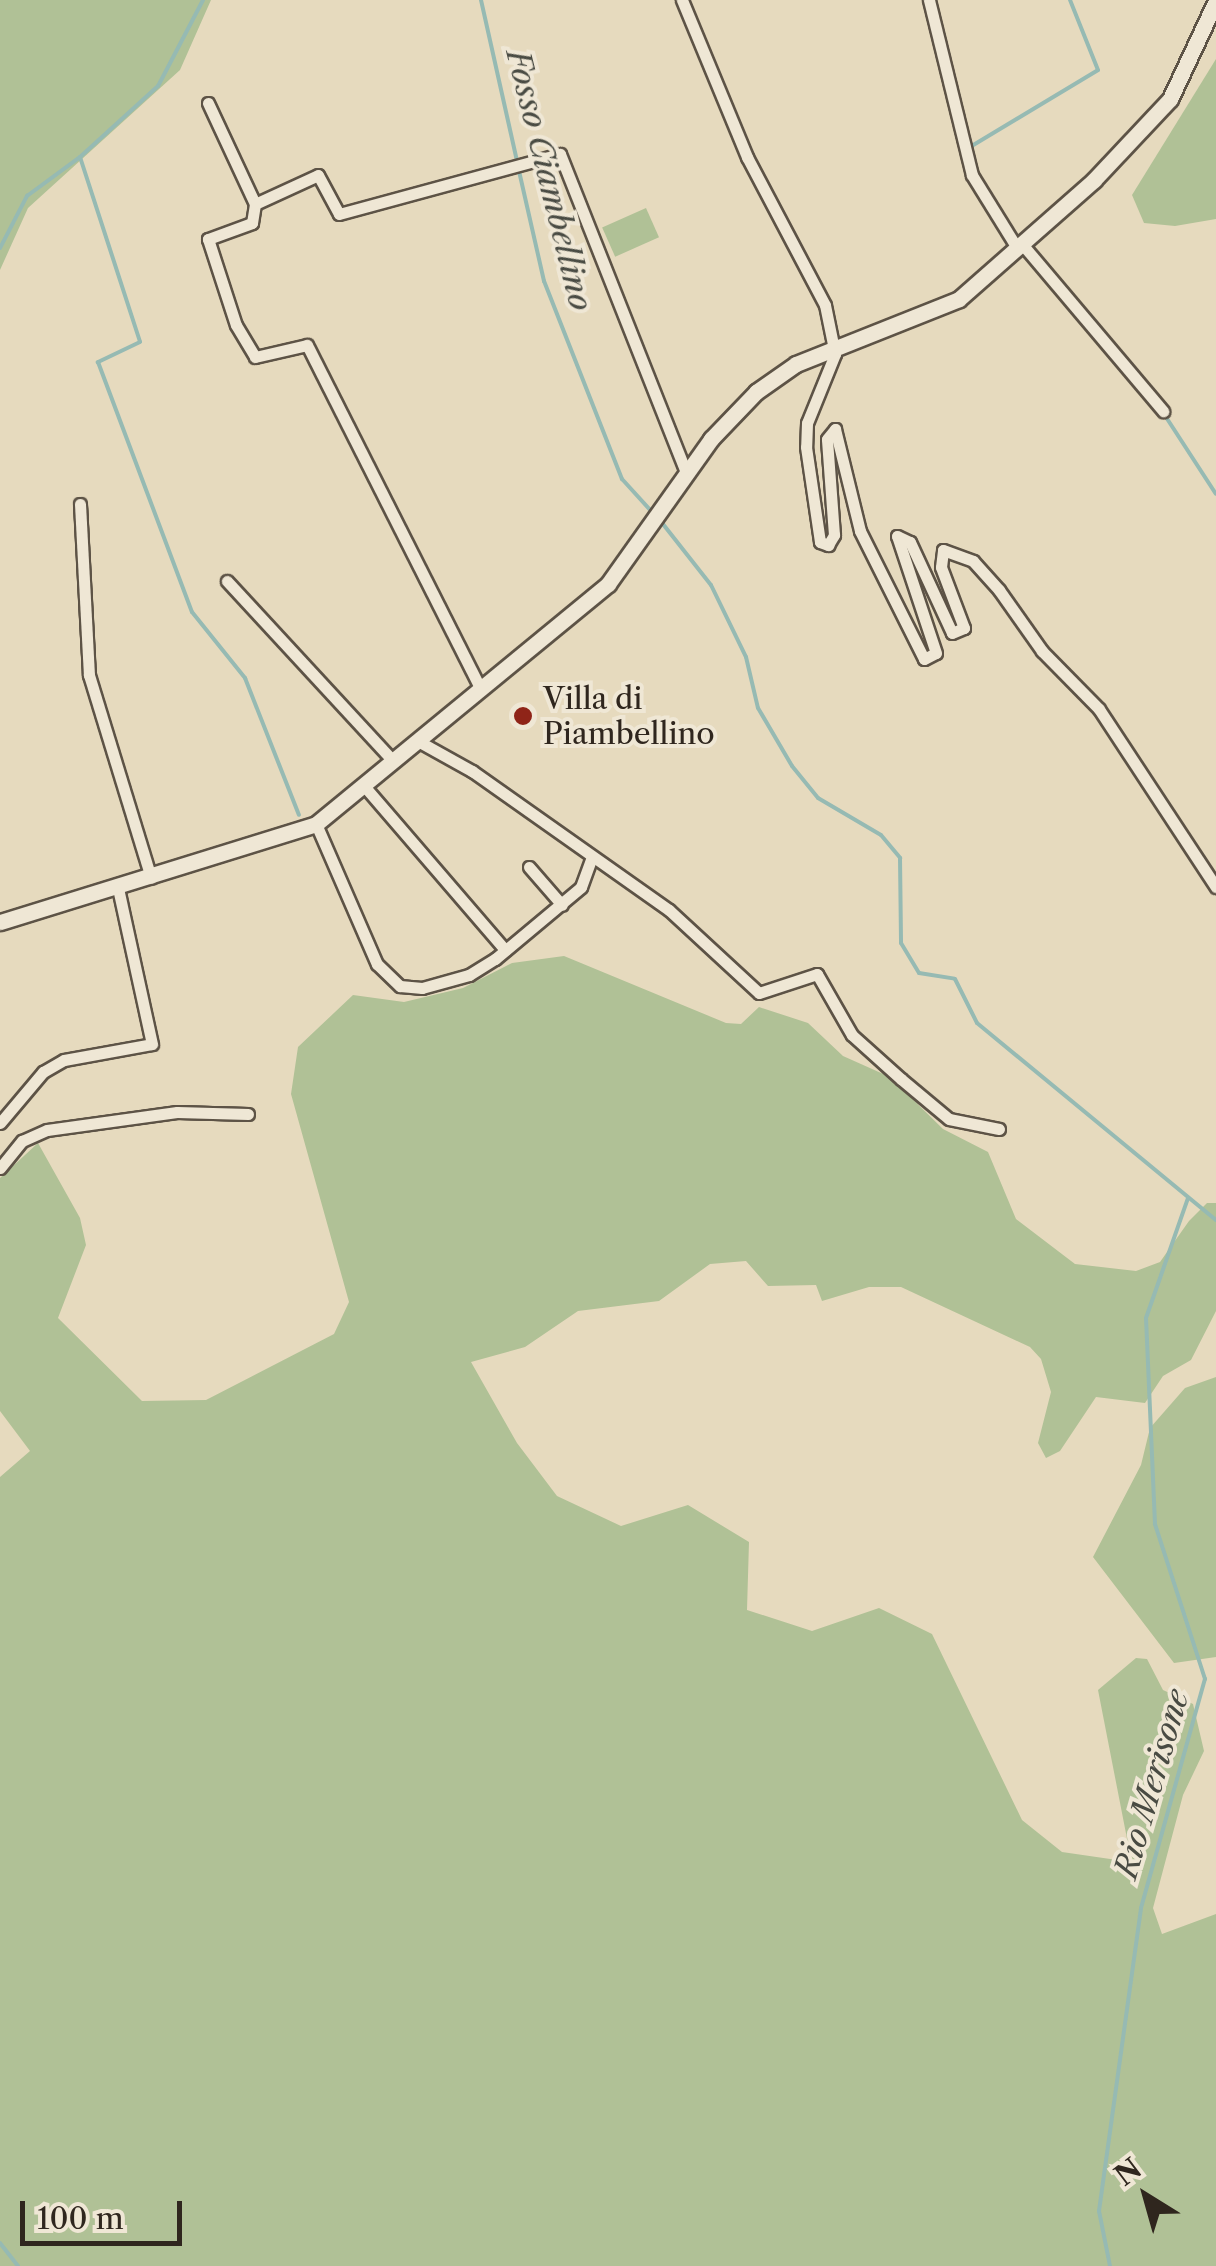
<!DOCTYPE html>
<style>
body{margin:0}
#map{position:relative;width:1216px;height:2266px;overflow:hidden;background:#e6dabe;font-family:"Libre Caslon Text",serif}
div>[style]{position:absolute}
.green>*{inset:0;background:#b0c196;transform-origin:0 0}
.stream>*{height:4px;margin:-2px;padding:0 2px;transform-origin:2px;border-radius:2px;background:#96bab3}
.roads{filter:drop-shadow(2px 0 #5d5346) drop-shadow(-2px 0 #5d5346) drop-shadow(0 2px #5d5346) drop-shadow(0 -2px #5d5346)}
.street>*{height:11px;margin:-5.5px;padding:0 5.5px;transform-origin:5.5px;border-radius:5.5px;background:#efe7d5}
.secondary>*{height:15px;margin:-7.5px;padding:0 7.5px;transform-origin:7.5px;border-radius:7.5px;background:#efe7d5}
.dots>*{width:28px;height:28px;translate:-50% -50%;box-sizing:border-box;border:5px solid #efe7d5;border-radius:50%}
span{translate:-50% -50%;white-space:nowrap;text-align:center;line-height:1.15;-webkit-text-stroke:8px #efe7d5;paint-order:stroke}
.poi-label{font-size:30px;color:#2f261e}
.left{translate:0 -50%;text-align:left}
.water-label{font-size:32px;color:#494b43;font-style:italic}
.north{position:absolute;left:1096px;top:2146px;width:100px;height:100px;-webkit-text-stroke:8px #efe7d5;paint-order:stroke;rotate:323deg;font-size:28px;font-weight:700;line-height:40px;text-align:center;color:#2f261e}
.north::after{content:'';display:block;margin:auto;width:35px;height:45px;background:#2f261e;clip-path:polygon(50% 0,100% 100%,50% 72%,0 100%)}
.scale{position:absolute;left:20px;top:2201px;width:162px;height:45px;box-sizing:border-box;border:5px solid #2f261e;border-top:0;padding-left:12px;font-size:30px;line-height:35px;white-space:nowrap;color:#2f261e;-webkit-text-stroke:8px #efe7d5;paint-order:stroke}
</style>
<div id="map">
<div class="green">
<div style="clip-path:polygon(0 0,211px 0,180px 70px,28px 208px,0 270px)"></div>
<div style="clip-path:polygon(1216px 59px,1216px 219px,1175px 226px,1144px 223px,1132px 195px)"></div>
<div style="left:646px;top:208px;width:32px;height:48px;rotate:66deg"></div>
<div style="clip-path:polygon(564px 956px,726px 1023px,741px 1024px,759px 1007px,808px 1023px,843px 1056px,890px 1077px,943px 1129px,988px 1152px,1016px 1219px,1075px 1264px,1136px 1271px,1160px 1262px,1189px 1221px,1207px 1203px,1216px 1203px,1216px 1311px,1191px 1360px,1163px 1376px,1145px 1403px,1096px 1397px,1060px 1451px,1046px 1458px,1038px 1443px,1051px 1392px,1041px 1359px,1030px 1347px,901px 1287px,869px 1287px,822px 1301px,816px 1285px,768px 1286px,746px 1261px,710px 1264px,659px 1301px,578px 1311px,525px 1347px,471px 1362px,517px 1443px,557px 1496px,621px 1526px,688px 1505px,749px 1542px,747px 1610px,812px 1631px,879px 1608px,932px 1634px,1022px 1820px,1062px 1852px,1124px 1861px,1130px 1854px,1098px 1690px,1136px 1658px,1147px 1659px,1163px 1690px,1193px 1704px,1204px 1751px,1183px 1795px,1153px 1908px,1162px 1934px,1216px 1914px,1216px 2266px,0 2266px,0 1477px,30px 1451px,0 1411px,0 1178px,38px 1143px,80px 1218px,86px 1245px,58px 1318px,142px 1401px,206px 1400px,334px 1334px,349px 1302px,291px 1094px,298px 1047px,353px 995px,404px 1002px,463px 988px,512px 963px)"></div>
<div style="clip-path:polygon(1216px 1377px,1216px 1657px,1174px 1663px,1093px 1557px,1141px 1465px,1150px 1428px,1185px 1388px)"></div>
</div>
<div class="stream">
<div style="left:203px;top:0;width:97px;rotate:117.6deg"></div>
<div style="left:158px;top:86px;width:105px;rotate:137.7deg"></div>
<div style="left:80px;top:157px;width:194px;rotate:72deg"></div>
<div style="left:140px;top:342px;width:47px;rotate:154.5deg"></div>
<div style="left:98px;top:362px;width:267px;rotate:69.4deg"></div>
<div style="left:192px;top:612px;width:85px;rotate:51.2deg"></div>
<div style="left:245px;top:678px;width:147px;rotate:68.5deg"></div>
<div style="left:481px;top:0;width:165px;rotate:77.4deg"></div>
<div style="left:970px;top:147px;width:149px;rotate:-31deg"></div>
<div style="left:1098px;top:70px;width:75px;rotate:-111.8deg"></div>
<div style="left:519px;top:171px;width:113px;rotate:77.2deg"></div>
<div style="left:544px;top:281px;width:213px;rotate:68.5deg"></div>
<div style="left:622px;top:479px;width:45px;rotate:47.7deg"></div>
<div style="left:0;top:248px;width:59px;rotate:-62.6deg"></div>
<div style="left:27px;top:196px;width:66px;rotate:-36.3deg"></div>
<div style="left:1164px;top:414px;width:95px;rotate:57deg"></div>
<div style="left:659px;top:519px;width:84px;rotate:51.8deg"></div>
<div style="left:711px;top:585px;width:80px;rotate:64.1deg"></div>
<div style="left:746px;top:657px;width:52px;rotate:76.8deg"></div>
<div style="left:758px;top:708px;width:67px;rotate:59.6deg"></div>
<div style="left:792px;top:766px;width:41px;rotate:50.9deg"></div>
<div style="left:818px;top:798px;width:73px;rotate:30.4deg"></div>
<div style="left:881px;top:835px;width:30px;rotate:50deg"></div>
<div style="left:900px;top:858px;width:85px;rotate:89.3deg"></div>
<div style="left:901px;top:943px;width:35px;rotate:59deg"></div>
<div style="left:919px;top:973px;width:36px;rotate:9deg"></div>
<div style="left:955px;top:979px;width:49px;rotate:63.4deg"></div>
<div style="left:977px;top:1023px;width:310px;rotate:39.5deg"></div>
<div style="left:0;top:2243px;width:29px;rotate:52deg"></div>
<div style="left:1110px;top:2266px;width:56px;rotate:-101.3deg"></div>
<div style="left:1099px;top:2211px;width:306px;rotate:-82.1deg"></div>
<div style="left:1141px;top:1908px;width:238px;rotate:-74.4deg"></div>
<div style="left:1205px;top:1679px;width:163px;rotate:-107.9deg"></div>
<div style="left:1155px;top:1524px;width:206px;rotate:-92.5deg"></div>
<div style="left:1146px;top:1318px;width:127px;rotate:-70.7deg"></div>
</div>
<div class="roads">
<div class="street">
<div style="left:682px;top:0;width:170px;rotate:67.5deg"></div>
<div style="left:747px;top:157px;width:167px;rotate:62.2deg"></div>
<div style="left:825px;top:305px;width:50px;rotate:78.5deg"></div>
<div style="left:835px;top:354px;width:74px;rotate:112.1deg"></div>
<div style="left:807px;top:423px;width:24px;rotate:92deg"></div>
<div style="left:806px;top:447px;width:96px;rotate:81.6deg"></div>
<div style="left:820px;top:542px;width:9px;rotate:21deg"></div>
<div style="left:828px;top:545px;width:12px;rotate:-59deg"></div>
<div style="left:834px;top:535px;width:96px;rotate:-94.2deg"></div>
<div style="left:827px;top:439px;width:13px;rotate:-51deg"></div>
<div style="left:835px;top:429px;width:105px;rotate:76.2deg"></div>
<div style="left:860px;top:531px;width:143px;rotate:63.4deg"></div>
<div style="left:924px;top:659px;width:13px;rotate:-27deg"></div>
<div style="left:936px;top:653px;width:123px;rotate:-108.4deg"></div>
<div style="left:897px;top:536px;width:14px;rotate:25deg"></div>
<div style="left:910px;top:542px;width:100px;rotate:65.2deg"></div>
<div style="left:952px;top:633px;width:13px;rotate:-23deg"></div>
<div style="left:964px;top:628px;width:65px;rotate:-110.7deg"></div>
<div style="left:941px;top:567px;width:17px;rotate:-83deg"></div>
<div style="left:943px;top:550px;width:32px;rotate:20deg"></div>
<div style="left:973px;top:561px;width:39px;rotate:48deg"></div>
<div style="left:999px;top:590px;width:75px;rotate:54.8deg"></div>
<div style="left:1042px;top:651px;width:81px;rotate:45.5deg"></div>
<div style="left:1099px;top:709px;width:213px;rotate:56.7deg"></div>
<div style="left:929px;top:0;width:180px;rotate:76.2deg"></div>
<div style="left:972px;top:175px;width:86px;rotate:58.3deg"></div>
<div style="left:208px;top:103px;width:111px;rotate:65deg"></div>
<div style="left:255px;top:204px;width:19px;rotate:99deg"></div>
<div style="left:252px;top:223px;width:47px;rotate:160deg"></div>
<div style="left:208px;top:239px;width:90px;rotate:72deg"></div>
<div style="left:236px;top:325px;width:37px;rotate:59deg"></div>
<div style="left:255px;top:357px;width:53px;rotate:-13deg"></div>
<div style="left:307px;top:345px;width:384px;rotate:63.2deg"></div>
<div style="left:255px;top:204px;width:69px;rotate:-24.7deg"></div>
<div style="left:318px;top:175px;width:44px;rotate:61.7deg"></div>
<div style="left:339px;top:214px;width:229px;rotate:-15.2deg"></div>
<div style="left:560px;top:154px;width:345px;rotate:68.4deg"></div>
<div style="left:1022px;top:244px;width:219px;rotate:49.8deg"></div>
<div style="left:80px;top:504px;width:171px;rotate:87deg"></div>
<div style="left:89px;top:675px;width:212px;rotate:73deg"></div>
<div style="left:227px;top:581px;width:246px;rotate:47.3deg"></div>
<div style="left:418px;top:741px;width:62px;rotate:29.1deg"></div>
<div style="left:472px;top:771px;width:241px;rotate:35.2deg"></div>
<div style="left:669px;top:910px;width:122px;rotate:42.7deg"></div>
<div style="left:759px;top:993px;width:61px;rotate:-18.1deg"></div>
<div style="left:817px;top:974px;width:70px;rotate:60.2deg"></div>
<div style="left:852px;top:1035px;width:66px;rotate:41.9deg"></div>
<div style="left:901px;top:1079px;width:62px;rotate:39.8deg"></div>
<div style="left:949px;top:1119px;width:51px;rotate:11.3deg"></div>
<div style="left:365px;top:787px;width:215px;rotate:49.3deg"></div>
<div style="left:316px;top:824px;width:153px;rotate:66.5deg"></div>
<div style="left:377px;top:964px;width:32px;rotate:44deg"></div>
<div style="left:400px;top:986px;width:22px;rotate:5deg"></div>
<div style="left:422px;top:988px;width:49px;rotate:-15.5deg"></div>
<div style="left:469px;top:975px;width:31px;rotate:-32deg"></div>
<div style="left:495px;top:959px;width:112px;rotate:-39.9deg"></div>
<div style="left:581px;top:887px;width:32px;rotate:-70deg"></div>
<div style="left:529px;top:867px;width:50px;rotate:49deg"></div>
<div style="left:0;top:1123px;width:67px;rotate:-49.9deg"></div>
<div style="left:43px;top:1072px;width:24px;rotate:-30deg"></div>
<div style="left:64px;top:1060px;width:89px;rotate:-10.3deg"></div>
<div style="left:152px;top:1044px;width:160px;rotate:-102.3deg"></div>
<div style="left:0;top:1168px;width:35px;rotate:-51deg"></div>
<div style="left:22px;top:1141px;width:27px;rotate:-24deg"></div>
<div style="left:47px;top:1130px;width:131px;rotate:-7.9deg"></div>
<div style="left:177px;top:1112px;width:71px;rotate:1.6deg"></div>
</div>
<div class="secondary">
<div style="left:0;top:922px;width:331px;rotate:-17.2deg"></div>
<div style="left:316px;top:824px;width:378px;rotate:-39.4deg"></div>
<div style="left:608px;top:584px;width:178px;rotate:-54.6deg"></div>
<div style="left:711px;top:439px;width:65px;rotate:-46.2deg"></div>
<div style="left:756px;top:392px;width:49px;rotate:-35deg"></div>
<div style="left:796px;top:364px;width:175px;rotate:-21.7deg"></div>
<div style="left:959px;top:299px;width:180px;rotate:-41.4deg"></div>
<div style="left:1094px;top:180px;width:111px;rotate:-46.8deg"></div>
<div style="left:1170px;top:99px;width:108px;rotate:-64.9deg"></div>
</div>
</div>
<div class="dots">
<div style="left:523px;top:716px;background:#8f2418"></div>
</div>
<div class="poi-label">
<span class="left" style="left:543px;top:716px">Villa di<br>Piambellino</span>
</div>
<div class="water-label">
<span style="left:549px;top:180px;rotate:76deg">Fosso Ciambellino</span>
<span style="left:1152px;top:1784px;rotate:-74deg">Rio Merisone</span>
</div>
<div class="north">N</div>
<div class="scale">100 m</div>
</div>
